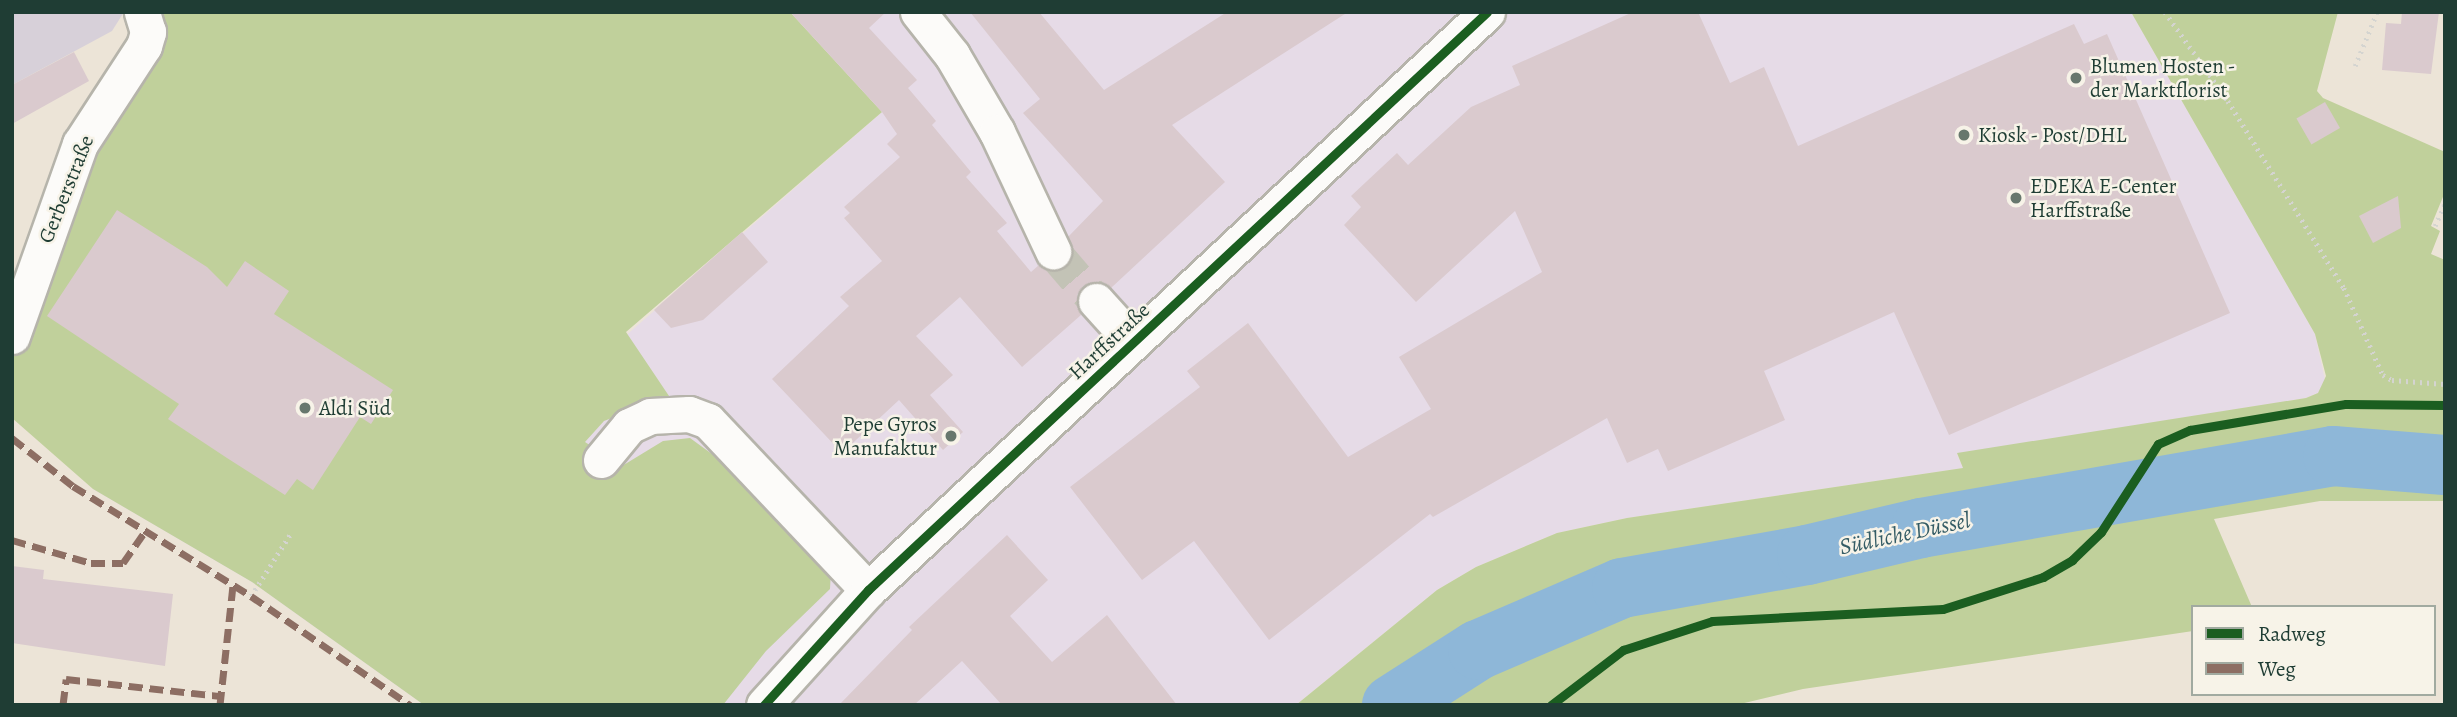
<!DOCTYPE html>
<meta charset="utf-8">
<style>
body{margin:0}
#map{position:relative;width:2457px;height:717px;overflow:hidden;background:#ece4d7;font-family:Alegreya,serif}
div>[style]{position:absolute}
.built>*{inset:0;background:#e6dbe7}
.industrial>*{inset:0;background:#d7d0d9}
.green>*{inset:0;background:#c0d09b}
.river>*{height:60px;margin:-30px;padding:0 30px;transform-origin:30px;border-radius:30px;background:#8eb7d8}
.building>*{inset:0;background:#dacace;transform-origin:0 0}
.minor-tunnel>*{height:35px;margin-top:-17.5px;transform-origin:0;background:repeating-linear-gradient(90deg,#c3c3b6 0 35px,transparent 0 53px)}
.path>*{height:4.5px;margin-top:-2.25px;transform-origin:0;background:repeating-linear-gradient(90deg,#d4d4d0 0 2px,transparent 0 7px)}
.roads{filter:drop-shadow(2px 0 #b6b4ab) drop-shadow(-2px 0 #b6b4ab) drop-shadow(0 2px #b6b4ab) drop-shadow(0 -2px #b6b4ab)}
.minor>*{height:35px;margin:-17.5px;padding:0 17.5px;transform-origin:17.5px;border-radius:17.5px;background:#fcfbf9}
.quiet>*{height:7px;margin-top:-3.5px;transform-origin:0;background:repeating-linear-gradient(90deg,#8d6e63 0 14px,transparent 0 21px)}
.cycleway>*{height:9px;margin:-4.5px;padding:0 4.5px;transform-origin:4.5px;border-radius:4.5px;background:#1b5e20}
.dots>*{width:19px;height:19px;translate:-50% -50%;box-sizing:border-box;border:4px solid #f7f3e8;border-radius:50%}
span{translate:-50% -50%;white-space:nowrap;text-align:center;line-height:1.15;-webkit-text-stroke:5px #f7f3e8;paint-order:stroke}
.poi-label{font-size:21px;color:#1f3d34}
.left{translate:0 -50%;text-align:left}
.right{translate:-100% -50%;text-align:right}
.street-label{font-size:21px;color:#1f3d34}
.water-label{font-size:23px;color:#345c65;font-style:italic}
.frame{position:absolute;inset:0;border:14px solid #1f3d34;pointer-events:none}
.legend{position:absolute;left:2191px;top:605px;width:245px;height:91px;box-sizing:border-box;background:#f7f3e8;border:2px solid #a1aaa0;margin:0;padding:9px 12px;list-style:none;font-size:21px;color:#1f3d34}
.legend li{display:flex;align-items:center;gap:14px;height:35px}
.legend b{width:35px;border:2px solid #a1aaa0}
</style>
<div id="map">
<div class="built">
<div style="clip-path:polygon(790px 12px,2131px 12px,2315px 334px,2325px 380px,2318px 393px,2306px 398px,1957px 454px,1963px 468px,1627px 518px,1557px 533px,1476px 567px,1437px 590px,1296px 705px,424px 705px,252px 582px,93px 489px,537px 413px,882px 112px)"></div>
</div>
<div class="industrial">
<div style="clip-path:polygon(12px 12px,124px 12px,112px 31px,12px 85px)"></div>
</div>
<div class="green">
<div style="clip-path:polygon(162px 12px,790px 12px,882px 112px,626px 332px,669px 396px,604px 421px,585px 442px,622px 466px,663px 441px,690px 438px,727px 465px,831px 570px,830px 589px,766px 651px,723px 705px,424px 705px,252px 582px,93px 489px,12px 418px,12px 351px,102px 125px,167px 27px)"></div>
<div style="clip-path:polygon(2131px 12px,2338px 12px,2317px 91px,2323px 98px,2445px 152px,2445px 192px,2431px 226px,2440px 231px,2431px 254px,2445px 260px,2445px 501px,2320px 501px,2214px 519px,2252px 607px,2193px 607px,2193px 631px,1803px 689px,1736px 705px,1296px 705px,1437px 590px,1476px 567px,1557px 533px,1627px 518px,1963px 468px,1957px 453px,2306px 398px,2318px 393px,2326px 376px,2315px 334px)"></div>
</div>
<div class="river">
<div style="left:1392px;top:705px;width:102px;rotate:-32.6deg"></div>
<div style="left:1478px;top:650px;width:157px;rotate:-23.3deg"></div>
<div style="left:1622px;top:588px;width:188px;rotate:-10.1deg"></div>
<div style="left:1807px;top:555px;width:117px;rotate:-13.3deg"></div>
<div style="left:1921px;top:528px;width:418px;rotate:-9.9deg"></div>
<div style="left:2333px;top:456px;width:112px;rotate:4.6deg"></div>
</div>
<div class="building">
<div style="clip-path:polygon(790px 12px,886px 12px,869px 28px,917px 80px,908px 88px,936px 121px,932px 125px,971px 172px,966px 177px,1007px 223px,997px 231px,1031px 272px,1039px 265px,1052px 271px,1069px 263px,1073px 252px,1068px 237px,1103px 201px,1023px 113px,1040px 99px,970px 12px,1039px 12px,1104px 90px,1227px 12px,1348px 12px,1172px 125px,1225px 182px,1111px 288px,1102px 282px,1083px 286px,1077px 295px,1081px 315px,1022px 367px,960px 297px,916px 336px,953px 375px,930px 395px,963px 432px,943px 450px,899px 400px,842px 453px,772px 379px,849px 306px,840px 297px,882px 261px,844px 218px,850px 213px,844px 207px,900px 157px,887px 144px,897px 134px,882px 112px)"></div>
<div style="clip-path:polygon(1633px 12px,1698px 12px,1730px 83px,1764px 67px,1798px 146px,2074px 24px,2084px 44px,2107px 34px,2230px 313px,1949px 435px,1894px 312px,1764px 371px,1785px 420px,1668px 471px,1658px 449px,1627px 463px,1607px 418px,1433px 517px,1430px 514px,1269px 640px,1194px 541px,1142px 580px,1070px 487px,1200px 387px,1187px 371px,1248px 323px,1348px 457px,1431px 409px,1399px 357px,1542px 272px,1515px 211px,1416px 302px,1344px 225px,1361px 207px,1351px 196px,1397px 153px,1408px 165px,1471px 107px,1520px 85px,1512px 66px)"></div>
<div style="clip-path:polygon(2402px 12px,2439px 12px,2431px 74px,2382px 70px,2386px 23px,2401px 24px)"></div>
<div style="clip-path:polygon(74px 52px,89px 81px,12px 124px,12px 85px)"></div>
<div style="left:2325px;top:102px;width:30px;height:33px;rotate:60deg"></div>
<div style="clip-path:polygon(2398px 196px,2401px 228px,2373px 243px,2359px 216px)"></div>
<div style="clip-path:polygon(117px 210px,207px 267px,227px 287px,245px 261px,289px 291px,274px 314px,393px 390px,371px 424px,360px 417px,313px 490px,297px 479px,285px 495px,227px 458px,168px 419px,179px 404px,47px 316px)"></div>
<div style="clip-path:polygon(742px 232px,768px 262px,703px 320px,671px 328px,654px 310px)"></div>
<div style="clip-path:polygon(1007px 535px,1048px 580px,1010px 616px,1052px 662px,1107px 615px,1177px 705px,1002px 705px,962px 661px,914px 705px,839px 705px,912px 630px,909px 627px)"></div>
<div style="clip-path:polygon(12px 566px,44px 570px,43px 579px,173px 594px,165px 666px,12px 643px)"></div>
</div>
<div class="minor-tunnel">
<div style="left:1053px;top:251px;width:66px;rotate:49.3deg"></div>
</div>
<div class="path">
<div style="left:2165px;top:12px;width:109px;rotate:54.7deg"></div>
<div style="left:2228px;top:101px;width:220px;rotate:58.2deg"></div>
<div style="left:2344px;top:288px;width:95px;rotate:65.9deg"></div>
<div style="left:2383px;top:375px;width:10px;rotate:29deg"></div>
<div style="left:2392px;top:380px;width:53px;rotate:4.3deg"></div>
<div style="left:2355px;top:66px;width:58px;rotate:-67.8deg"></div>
<div style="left:2435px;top:226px;width:24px;rotate:-66deg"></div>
<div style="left:251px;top:596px;width:75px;rotate:-57.6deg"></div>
</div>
<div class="roads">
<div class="minor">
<div style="left:918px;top:12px;width:55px;rotate:51.7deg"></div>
<div style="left:952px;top:55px;width:89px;rotate:59.7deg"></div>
<div style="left:997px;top:132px;width:132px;rotate:64.8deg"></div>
<div style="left:1096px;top:301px;width:55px;rotate:47.9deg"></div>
<div style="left:12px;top:336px;width:204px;rotate:-70.5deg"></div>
<div style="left:80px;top:144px;width:117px;rotate:-56.9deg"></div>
<div style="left:144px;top:46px;width:15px;rotate:-74deg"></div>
<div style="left:148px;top:32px;width:21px;rotate:-107deg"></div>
<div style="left:601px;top:460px;width:44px;rotate:-50.5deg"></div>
<div style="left:629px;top:426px;width:23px;rotate:-25deg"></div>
<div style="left:650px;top:416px;width:39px;rotate:-3deg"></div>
<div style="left:689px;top:414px;width:20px;rotate:20deg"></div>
<div style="left:708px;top:421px;width:233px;rotate:46.6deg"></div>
<div style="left:764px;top:705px;width:155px;rotate:-47.9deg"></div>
<div style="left:868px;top:590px;width:847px;rotate:-43.04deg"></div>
</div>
</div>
<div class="quiet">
<div style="left:12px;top:438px;width:78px;rotate:38.2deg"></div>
<div style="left:73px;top:486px;width:209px;rotate:31.7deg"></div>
<div style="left:251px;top:596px;width:193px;rotate:34.4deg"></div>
<div style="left:12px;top:540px;width:82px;rotate:16.2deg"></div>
<div style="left:91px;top:563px;width:32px"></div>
<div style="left:123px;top:563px;width:39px;rotate:-55deg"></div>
<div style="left:63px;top:705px;width:26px;rotate:-83deg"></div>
<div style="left:66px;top:679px;width:156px;rotate:6.3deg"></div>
<div style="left:220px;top:705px;width:121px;rotate:-83.8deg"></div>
</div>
<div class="cycleway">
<div style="left:764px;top:705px;width:155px;rotate:-47.9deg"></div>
<div style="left:868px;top:590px;width:847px;rotate:-43.04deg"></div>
<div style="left:1551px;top:705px;width:91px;rotate:-37.4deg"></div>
<div style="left:1623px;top:650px;width:94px;rotate:-18deg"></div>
<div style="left:1712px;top:621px;width:231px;rotate:-3deg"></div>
<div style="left:1943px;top:609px;width:105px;rotate:-17.7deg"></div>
<div style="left:2043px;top:577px;width:34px;rotate:-30deg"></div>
<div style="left:2072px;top:560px;width:40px;rotate:-44deg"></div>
<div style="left:2101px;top:532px;width:105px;rotate:-57.1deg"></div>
<div style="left:2158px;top:444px;width:35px;rotate:-24deg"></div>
<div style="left:2190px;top:430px;width:158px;rotate:-9.5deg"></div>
<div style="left:2346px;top:404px;width:99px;rotate:0.6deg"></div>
</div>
<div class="dots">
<div style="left:2076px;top:78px;background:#67776d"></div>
<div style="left:1964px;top:135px;background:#67776d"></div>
<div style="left:2016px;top:198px;background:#67776d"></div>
<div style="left:305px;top:408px;background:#67776d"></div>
<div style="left:951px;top:436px;background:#67776d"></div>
</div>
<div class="poi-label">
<span class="left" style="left:2090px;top:78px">Blumen Hosten -<br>der Marktflorist</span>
<span class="left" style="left:1978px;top:135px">Kiosk - Post/DHL</span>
<span class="left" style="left:2030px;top:198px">EDEKA E-Center<br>Harffstraße</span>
<span class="left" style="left:319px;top:408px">Aldi Süd</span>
<span class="right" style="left:937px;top:436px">Pepe Gyros<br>Manufaktur</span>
</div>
<div class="street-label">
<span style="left:66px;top:189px;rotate:-68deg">Gerberstraße</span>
<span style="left:1109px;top:341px;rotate:-43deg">Harffstraße</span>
</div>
<div class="water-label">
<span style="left:1905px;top:534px;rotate:-12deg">Südliche Düssel</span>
</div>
<div class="frame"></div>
<ul class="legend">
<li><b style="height:9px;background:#1b5e20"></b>Radweg</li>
<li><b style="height:9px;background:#8d6e63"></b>Weg</li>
</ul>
</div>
